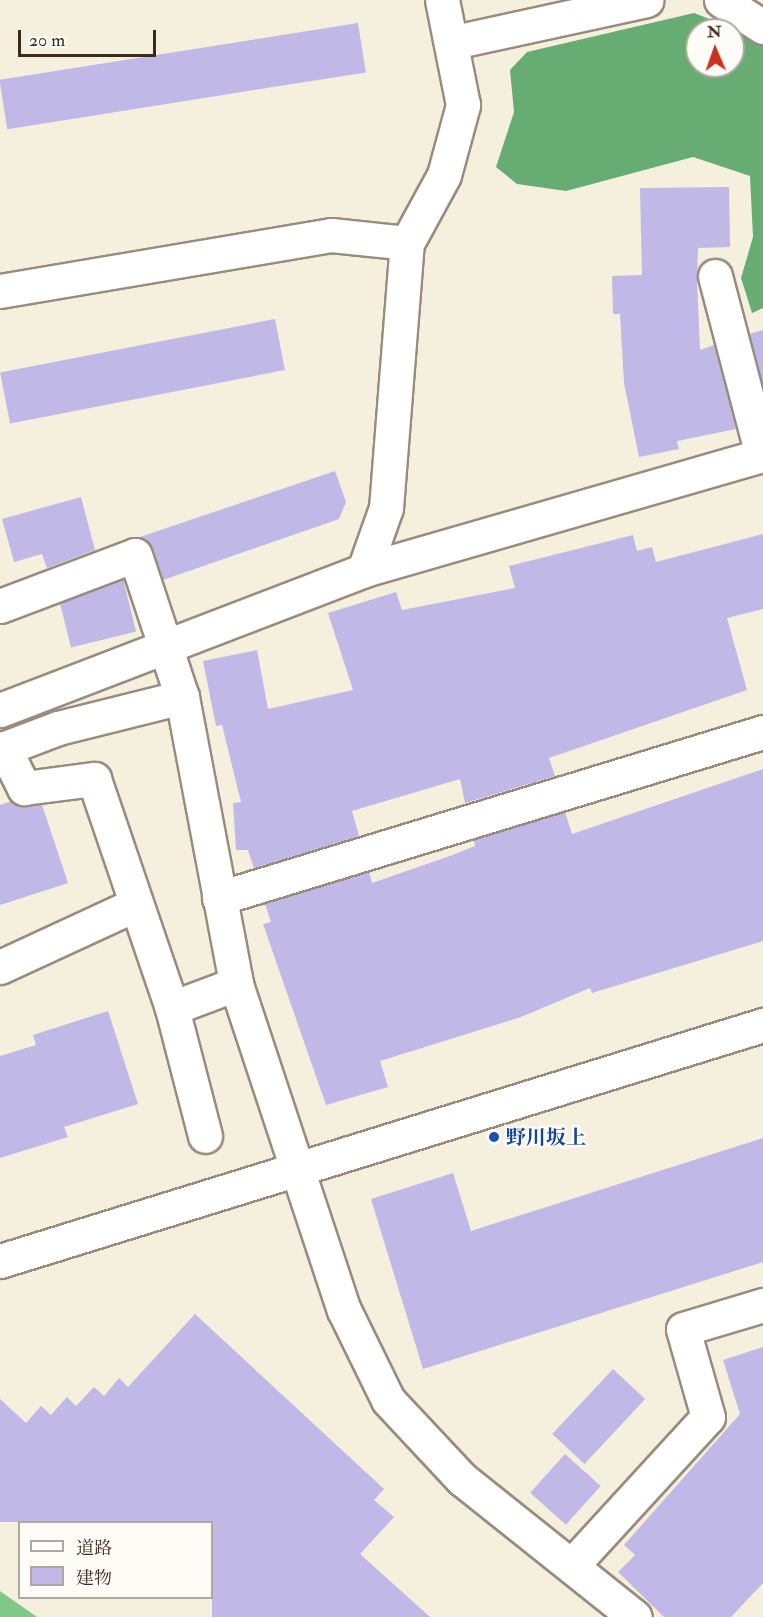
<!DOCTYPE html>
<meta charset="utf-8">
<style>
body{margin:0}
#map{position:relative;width:763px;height:1617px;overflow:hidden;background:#f5efdd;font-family:"IM FELL Double Pica","Noto Serif JP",serif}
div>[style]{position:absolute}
.green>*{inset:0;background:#7fc986}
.forest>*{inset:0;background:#67ad73}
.building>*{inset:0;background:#c0b8e7;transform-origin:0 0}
.roads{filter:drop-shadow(2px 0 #988c7e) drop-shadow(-2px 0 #988c7e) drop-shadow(0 2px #988c7e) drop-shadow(0 -2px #988c7e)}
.minor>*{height:33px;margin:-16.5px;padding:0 16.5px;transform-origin:16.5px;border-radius:16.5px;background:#fff}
.dots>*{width:16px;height:16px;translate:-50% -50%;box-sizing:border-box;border:3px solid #fdfcf7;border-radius:50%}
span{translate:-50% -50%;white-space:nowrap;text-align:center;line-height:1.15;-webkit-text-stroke:5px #fdfcf7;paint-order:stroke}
.transit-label{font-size:20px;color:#164399;font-weight:700}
.left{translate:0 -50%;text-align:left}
.legend{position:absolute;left:18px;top:1521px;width:195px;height:78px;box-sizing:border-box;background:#fdfcf7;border:2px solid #afa8a0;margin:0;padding:8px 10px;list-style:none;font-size:18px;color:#3b2a1e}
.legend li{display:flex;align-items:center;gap:12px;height:30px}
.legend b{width:30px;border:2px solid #afa8a0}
.north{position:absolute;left:685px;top:18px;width:60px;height:60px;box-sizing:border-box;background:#fdfcf7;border:2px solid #afa8a0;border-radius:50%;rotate:358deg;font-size:16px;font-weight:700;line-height:24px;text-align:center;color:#3b2a1e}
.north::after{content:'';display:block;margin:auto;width:21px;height:27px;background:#c8321e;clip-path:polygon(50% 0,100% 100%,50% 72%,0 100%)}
.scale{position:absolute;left:18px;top:30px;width:138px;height:27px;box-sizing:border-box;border:3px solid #3b2a1e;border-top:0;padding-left:8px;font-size:18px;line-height:21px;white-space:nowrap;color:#3b2a1e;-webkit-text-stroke:4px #fdfcf7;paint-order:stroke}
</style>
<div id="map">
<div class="green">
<div style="clip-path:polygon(0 1591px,37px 1617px,0 1617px)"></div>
</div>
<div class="forest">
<div style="clip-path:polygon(evenodd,694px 13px,763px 40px,763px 308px,752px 313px,741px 278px,753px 237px,750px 176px,693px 157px,566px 191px,517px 184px,496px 167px,514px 112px,510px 70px,527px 52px,694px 13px,697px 30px,733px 30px,733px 66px,697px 66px,697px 30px)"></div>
</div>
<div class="building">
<div style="left:358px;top:23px;width:50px;height:363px;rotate:81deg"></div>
<div style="clip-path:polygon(729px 187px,730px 247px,698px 248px,697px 280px,700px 350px,714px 345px,736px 429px,677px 441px,679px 449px,639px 457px,624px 383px,620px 314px,613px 314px,612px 276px,642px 275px,640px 188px)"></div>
<div style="left:275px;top:319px;width:52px;height:280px;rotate:79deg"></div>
<div style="clip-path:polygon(763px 330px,763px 385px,750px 334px)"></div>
<div style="clip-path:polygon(335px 471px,346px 502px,339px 519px,163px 580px,153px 549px,140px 537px)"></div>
<div style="clip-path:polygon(81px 497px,95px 550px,47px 568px,42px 554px,14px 562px,2px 519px)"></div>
<div style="clip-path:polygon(763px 534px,763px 609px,727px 618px,747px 690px,549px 758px,555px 776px,465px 803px,460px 779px,352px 811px,359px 836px,254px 868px,248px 850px,236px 850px,233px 803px,241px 802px,222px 725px,216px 726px,203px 661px,257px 650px,268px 709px,353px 690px,328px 613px,396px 592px,402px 610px,515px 588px,509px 566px,633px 535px,637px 551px,652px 547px,656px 562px)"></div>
<div style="left:123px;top:579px;width:54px;height:67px;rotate:76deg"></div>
<div style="clip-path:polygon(763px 769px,763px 941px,592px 993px,590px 988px,521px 1017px,380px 1061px,388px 1087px,326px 1105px,263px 924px,271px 922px,265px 904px,369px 872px,372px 883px,450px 856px,475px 846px,474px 840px,565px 812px,572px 834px)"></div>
<div style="clip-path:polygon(12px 801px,42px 805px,68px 883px,0 905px,0 805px)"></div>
<div style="clip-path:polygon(108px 1011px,138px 1104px,64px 1127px,68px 1137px,0 1158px,0 1056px,36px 1045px,33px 1035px)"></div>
<div style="clip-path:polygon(763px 1138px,763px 1262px,423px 1369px,371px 1199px,453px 1173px,471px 1231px)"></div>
<div style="clip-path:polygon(195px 1314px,384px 1489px,374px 1500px,394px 1517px,360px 1554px,430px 1617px,212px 1617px,212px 1522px,0 1522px,0 1399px,26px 1423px,41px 1406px,51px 1415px,67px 1397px,76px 1406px,94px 1387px,104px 1396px,119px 1378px,128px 1387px)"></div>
<div style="clip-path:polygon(763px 1347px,763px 1583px,731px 1617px,664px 1617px,618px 1572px,635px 1555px,624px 1545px,740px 1414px,723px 1360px)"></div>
<div style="left:613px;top:1369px;width:44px;height:89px;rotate:43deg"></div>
<div style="left:565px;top:1454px;width:48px;height:52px;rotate:42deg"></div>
</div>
<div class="roads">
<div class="minor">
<div style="left:721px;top:0;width:50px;rotate:32.7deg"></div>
<div style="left:454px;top:42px;width:197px;rotate:-12.3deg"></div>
<div style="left:715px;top:276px;width:185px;rotate:75.3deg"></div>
<div style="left:0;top:291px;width:336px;rotate:-9.6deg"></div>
<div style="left:331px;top:235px;width:76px;rotate:6deg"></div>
<div style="left:364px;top:570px;width:66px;rotate:-70.5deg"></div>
<div style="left:386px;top:508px;width:266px;rotate:-85.5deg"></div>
<div style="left:407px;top:243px;width:77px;rotate:-61.4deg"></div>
<div style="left:444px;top:175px;width:73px;rotate:-74.8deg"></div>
<div style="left:463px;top:105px;width:107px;rotate:-101.3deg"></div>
<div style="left:0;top:606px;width:144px;rotate:-20.7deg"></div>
<div style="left:135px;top:555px;width:150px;rotate:71.7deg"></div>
<div style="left:182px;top:697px;width:292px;rotate:79.3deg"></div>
<div style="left:236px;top:984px;width:343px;rotate:71.7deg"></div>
<div style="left:344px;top:1310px;width:100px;rotate:63.9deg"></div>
<div style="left:388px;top:1400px;width:108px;rotate:46.9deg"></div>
<div style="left:462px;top:1479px;width:221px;rotate:38.6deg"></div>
<div style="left:0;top:710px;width:390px;rotate:-21deg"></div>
<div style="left:364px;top:570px;width:415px;rotate:-16.1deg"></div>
<div style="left:4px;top:748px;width:45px;rotate:63.4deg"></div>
<div style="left:24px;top:788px;width:71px;rotate:-7.3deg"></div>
<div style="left:94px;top:779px;width:242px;rotate:71.2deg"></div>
<div style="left:172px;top:1008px;width:132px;rotate:75.5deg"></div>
<div style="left:0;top:750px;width:62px;rotate:-20.8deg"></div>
<div style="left:58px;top:728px;width:128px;rotate:-14deg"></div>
<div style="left:219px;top:898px;width:569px;rotate:-16.97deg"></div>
<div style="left:0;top:967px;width:148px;rotate:-24.8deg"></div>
<div style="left:172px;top:1008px;width:68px;rotate:-20.6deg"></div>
<div style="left:0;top:1261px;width:799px;rotate:-17.19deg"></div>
<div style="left:574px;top:1563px;width:198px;rotate:-47.5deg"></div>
<div style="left:708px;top:1417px;width:91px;rotate:-105.9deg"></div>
<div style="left:683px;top:1329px;width:84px;rotate:-16.7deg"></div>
</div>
</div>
<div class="dots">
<div style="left:494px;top:1137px;background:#1a4fb4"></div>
</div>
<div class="transit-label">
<span class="left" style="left:506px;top:1137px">野川坂上</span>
</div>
<ul class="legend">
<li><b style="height:8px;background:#fff"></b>道路</li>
<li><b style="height:16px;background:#c0b8e7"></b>建物</li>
</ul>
<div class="north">N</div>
<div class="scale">20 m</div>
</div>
